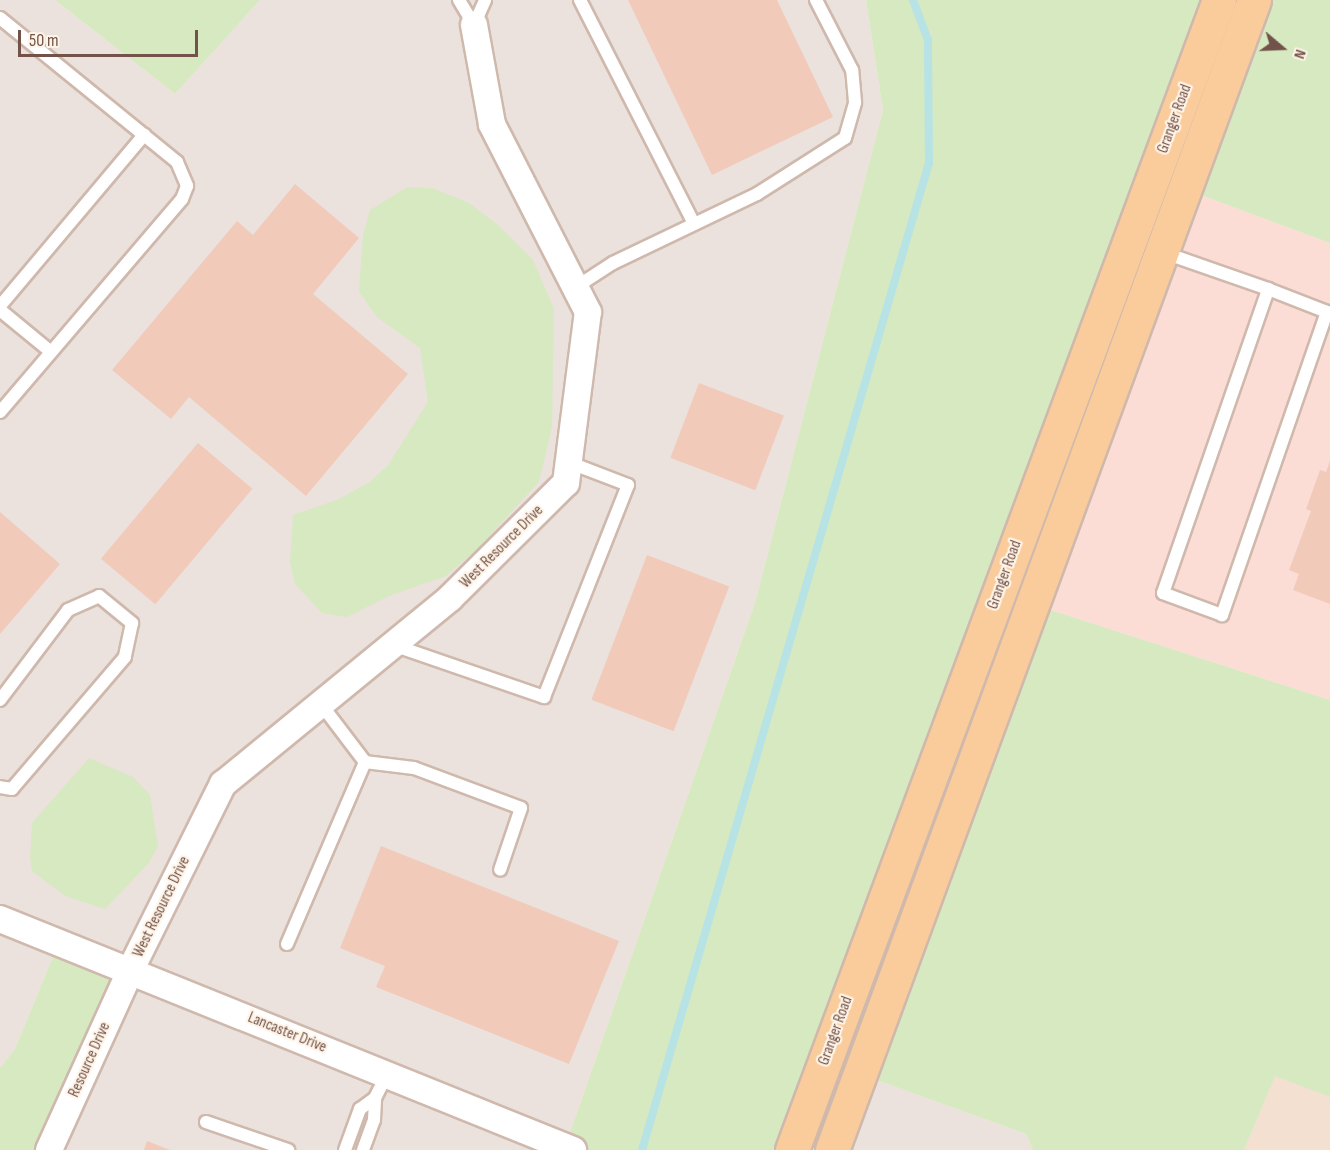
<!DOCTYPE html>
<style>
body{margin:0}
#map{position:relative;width:1330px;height:1150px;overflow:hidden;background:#fcefe2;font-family:"Sofia Sans Condensed",sans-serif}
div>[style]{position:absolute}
.residential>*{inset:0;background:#f3e0d1}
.commercial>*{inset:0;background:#fcddd6}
.industrial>*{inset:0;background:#ebe2dd}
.green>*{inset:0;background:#d6e9c1}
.stream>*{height:8px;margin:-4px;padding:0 4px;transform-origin:4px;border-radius:4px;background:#b7e3e5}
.building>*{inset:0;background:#f1caba;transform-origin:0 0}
.roads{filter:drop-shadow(2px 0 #cfb8ac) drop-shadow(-2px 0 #cfb8ac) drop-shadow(0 2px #cfb8ac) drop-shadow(0 -2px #cfb8ac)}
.service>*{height:12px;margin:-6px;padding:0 6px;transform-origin:6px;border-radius:6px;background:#fff}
.minor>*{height:26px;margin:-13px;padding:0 13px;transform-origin:13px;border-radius:13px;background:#fff}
.primary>*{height:33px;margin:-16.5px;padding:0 16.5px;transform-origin:16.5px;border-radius:16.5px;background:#facc9b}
span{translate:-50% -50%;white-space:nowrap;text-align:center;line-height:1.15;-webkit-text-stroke:4.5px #fff4e8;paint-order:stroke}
.street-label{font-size:16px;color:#735349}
.north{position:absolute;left:1252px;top:18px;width:60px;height:60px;-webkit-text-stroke:4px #fff4e8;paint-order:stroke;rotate:109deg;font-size:16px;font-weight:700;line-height:24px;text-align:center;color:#735349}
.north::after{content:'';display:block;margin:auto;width:21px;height:27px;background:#735349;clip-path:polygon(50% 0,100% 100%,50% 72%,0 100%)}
.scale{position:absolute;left:18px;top:30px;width:180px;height:27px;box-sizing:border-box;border:3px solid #735349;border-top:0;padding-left:8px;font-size:18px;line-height:21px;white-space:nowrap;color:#735349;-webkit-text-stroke:4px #fff4e8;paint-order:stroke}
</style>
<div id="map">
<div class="residential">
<div style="clip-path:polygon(1275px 1075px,1330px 1097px,1330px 1150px,1244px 1150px)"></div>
</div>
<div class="commercial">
<div style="clip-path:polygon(1185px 189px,1330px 243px,1330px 700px,1032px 604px)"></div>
</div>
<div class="industrial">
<div style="clip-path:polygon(0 0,55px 0,175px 94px,260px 0,866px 0,883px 110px,755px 603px,564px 1150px,49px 1150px,59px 942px,15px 1049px,0 1068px)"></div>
<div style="clip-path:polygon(860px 1074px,1026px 1134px,1033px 1150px,832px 1150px)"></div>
</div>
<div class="green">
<div style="clip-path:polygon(55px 0,260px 0,175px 94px)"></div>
<div style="clip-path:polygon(866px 0,1219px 0,792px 1150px,564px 1150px,755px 603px,883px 110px)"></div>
<div style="clip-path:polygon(1254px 0,1330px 0,1330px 243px,1185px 189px)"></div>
<div style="clip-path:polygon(407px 187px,432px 188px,469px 203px,498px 225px,533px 260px,554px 309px,552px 427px,539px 482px,478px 548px,446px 576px,389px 596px,347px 617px,322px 613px,295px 584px,290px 562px,293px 515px,339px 499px,370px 482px,388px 465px,428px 402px,420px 348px,377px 317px,359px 292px,363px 235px,370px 210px)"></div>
<div style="clip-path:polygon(1032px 604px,1330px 700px,1330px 1097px,1275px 1076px,1244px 1150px,1033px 1150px,1026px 1134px,860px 1074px)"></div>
<div style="clip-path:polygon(89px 758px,133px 777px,150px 795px,158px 846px,149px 863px,105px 909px,65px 896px,32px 871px,30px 856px,32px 823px)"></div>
<div style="clip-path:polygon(59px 942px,131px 969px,49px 1150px,0 1150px,0 1068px,15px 1049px)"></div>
</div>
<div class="stream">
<div style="left:642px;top:1150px;width:1028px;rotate:-73.79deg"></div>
<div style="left:929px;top:163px;width:123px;rotate:-90.5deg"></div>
<div style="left:928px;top:40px;width:43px;rotate:-110.6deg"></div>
</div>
<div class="building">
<div style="clip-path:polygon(628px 0,777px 0,833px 117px,712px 175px)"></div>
<div style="clip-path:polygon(295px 184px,359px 238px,313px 294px,408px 374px,306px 496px,189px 397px,171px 419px,112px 370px,237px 221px,253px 235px)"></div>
<div style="left:699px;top:383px;width:91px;height:80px;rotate:21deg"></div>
<div style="left:198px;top:443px;width:71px;height:151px;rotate:40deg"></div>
<div style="clip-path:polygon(1330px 461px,1330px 604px,1293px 590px,1299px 574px,1289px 570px,1311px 511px,1306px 509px,1320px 470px,1326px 472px)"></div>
<div style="clip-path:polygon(0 512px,60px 564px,0 634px)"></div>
<div style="left:647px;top:555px;width:88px;height:155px;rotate:21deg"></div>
<div style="clip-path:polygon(381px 846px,619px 941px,569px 1064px,376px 987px,385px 966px,340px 948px)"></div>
<div style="clip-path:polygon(147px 1141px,170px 1150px,144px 1150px)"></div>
</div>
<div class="roads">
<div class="service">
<div style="left:459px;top:0;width:29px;rotate:59deg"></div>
<div style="left:580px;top:0;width:251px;rotate:63deg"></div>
<div style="left:0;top:18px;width:228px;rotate:39.1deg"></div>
<div style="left:177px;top:162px;width:26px;rotate:67deg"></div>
<div style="left:187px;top:186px;width:14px;rotate:111deg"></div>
<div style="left:182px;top:199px;width:280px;rotate:130.5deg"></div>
<div style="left:474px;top:25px;width:27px;rotate:-66deg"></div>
<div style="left:1162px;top:252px;width:112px;rotate:19.2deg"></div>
<div style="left:1268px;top:289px;width:63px;rotate:21.3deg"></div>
<div style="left:1327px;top:312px;width:321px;rotate:109.1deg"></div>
<div style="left:1222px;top:615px;width:63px;rotate:-159.6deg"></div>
<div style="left:1163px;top:593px;width:322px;rotate:-70.9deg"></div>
<div style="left:576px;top:287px;width:44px;rotate:-33deg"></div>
<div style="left:613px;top:263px;width:160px;rotate:-25.6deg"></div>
<div style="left:757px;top:194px;width:104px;rotate:-32.5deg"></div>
<div style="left:845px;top:138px;width:37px;rotate:-74deg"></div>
<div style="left:855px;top:102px;width:32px;rotate:-95deg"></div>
<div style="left:852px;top:70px;width:79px;rotate:-117.2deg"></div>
<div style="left:0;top:306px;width:224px;rotate:-49.9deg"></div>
<div style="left:0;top:310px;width:66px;rotate:39.5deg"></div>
<div style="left:393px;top:645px;width:160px;rotate:19deg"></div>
<div style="left:544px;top:697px;width:228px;rotate:-68.4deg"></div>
<div style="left:628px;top:485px;width:64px;rotate:-159deg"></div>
<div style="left:0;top:700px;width:113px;rotate:-52.9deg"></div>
<div style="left:68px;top:610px;width:34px;rotate:-24deg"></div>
<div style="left:99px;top:596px;width:43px;rotate:39.3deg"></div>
<div style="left:132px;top:623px;width:35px;rotate:102deg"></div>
<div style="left:125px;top:657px;width:174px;rotate:130.6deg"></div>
<div style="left:12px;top:789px;width:12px;rotate:-171deg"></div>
<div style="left:365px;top:762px;width:49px;rotate:7deg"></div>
<div style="left:414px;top:768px;width:114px;rotate:20.5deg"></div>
<div style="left:521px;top:808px;width:65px;rotate:108.7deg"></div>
<div style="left:287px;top:944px;width:198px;rotate:-66.8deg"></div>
<div style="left:365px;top:762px;width:73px;rotate:-127.2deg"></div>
<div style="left:206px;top:1122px;width:87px;rotate:18.9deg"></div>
<div style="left:345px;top:1150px;width:44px;rotate:-69.9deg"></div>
<div style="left:360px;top:1109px;width:19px;rotate:-36deg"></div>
<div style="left:363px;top:1150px;width:32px;rotate:-70deg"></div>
<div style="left:374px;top:1120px;width:22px;rotate:-87deg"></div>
<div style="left:375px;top:1098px;width:27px;rotate:-63deg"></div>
</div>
<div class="minor">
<div style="left:0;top:919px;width:618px;rotate:21.96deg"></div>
<div style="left:49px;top:1150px;width:199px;rotate:-65.6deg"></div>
<div style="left:131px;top:969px;width:207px;rotate:-63.6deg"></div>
<div style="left:223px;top:784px;width:293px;rotate:-39.3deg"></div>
<div style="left:450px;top:598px;width:163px;rotate:-44.8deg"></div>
<div style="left:566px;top:483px;width:172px;rotate:-82.7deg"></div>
<div style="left:588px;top:312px;width:211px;rotate:-117.1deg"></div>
<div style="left:492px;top:124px;width:101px;rotate:-100.3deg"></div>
</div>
<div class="primary">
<div style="left:792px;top:1150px;width:1227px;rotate:-69.63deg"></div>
<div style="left:832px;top:1150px;width:1225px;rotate:-69.85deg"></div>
</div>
</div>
<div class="street-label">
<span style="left:1175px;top:119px;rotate:-70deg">Granger Road</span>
<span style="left:502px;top:547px;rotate:-45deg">West Resource Drive</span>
<span style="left:1005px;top:575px;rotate:-70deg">Granger Road</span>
<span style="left:162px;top:907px;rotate:-64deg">West Resource Drive</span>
<span style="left:836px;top:1031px;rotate:-70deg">Granger Road</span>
<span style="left:287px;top:1033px;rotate:22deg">Lancaster Drive</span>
<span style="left:90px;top:1060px;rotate:-66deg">Resource Drive</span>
</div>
<div class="north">N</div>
<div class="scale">50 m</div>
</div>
